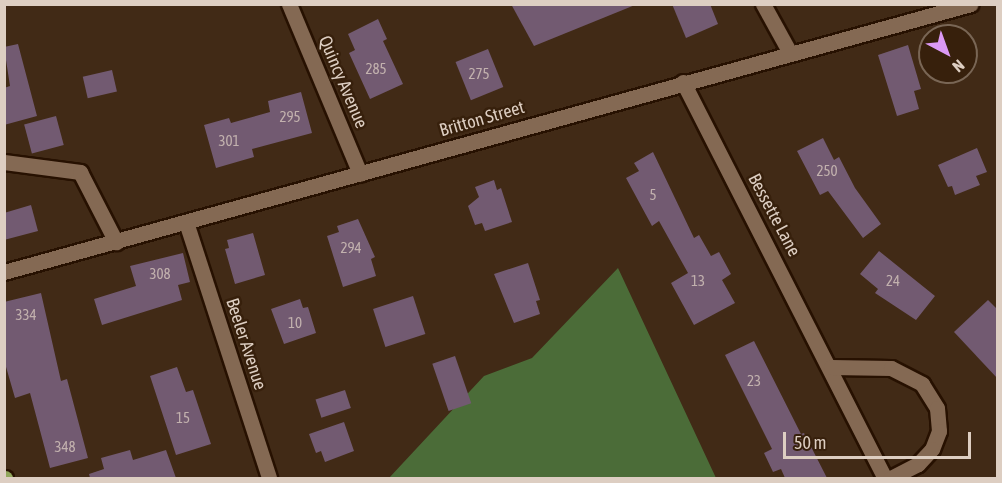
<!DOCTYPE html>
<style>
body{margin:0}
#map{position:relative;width:1002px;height:483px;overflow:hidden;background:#412a16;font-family:"Asap Condensed",sans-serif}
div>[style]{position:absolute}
.forest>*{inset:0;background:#4b6c38}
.building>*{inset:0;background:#725a71;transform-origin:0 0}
.roads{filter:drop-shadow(2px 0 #271101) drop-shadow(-2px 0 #271101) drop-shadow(0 2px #271101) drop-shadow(0 -2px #271101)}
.minor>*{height:15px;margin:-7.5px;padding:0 7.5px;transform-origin:7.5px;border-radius:7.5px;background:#846953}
.major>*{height:15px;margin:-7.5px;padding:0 7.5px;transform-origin:7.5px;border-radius:7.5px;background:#92a75c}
span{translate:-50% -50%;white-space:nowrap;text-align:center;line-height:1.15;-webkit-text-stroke:5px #37200c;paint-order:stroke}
.number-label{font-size:15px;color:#c2b1ae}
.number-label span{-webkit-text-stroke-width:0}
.street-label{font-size:18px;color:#ddcec2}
.frame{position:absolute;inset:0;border:6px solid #ddcec2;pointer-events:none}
.north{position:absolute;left:918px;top:24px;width:60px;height:60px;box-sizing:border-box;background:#37200c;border:2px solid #796655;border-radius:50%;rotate:139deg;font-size:16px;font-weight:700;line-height:24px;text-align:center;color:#ddcec2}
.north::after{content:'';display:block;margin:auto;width:21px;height:27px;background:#db99f5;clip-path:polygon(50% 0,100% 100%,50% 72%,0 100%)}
.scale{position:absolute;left:783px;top:432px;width:188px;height:27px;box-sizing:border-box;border:3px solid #ddcec2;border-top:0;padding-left:8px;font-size:18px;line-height:21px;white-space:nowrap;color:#ddcec2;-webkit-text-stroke:4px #37200c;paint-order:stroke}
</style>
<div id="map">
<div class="forest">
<div style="clip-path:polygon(618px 268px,716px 478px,389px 478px,484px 376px,532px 358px)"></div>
</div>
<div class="building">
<div style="clip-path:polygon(511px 4px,635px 4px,635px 5px,534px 46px)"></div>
<div style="clip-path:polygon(672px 4px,710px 4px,718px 24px,686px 38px)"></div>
<div style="clip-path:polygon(378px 19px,387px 39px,383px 41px,403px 84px,370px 99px,349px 53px,355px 50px,348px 34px)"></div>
<div style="clip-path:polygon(18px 44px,37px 116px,4px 125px,4px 88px,10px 86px,4px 47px)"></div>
<div style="clip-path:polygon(908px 45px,921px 89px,914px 91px,919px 109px,897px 116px,878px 55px)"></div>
<div style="left:488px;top:49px;width:41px;height:35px;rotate:68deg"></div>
<div style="left:112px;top:70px;width:22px;height:30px;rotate:77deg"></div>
<div style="clip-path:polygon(301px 92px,312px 133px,252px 149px,254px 157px,216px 168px,204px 125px,229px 118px,231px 123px,270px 112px,268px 101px)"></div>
<div style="left:56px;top:116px;width:30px;height:33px;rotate:75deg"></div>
<div style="clip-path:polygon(823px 138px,834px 160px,839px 157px,855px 188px,881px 224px,863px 238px,828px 191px,820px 195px,797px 151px)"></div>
<div style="clip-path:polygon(977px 148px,987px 172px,976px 176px,980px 185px,955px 195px,952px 186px,948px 187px,938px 165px)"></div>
<div style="clip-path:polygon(653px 152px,694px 238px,699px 235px,711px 256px,719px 252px,731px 274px,722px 280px,735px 303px,694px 325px,671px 283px,688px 273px,659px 221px,652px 226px,626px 178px,639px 171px,634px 163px)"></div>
<div style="clip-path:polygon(494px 180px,497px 190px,501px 188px,512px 222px,485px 231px,482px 223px,475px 225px,468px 206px,479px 197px,475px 187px)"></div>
<div style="clip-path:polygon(31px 205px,38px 231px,4px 240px,4px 213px)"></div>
<div style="clip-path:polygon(358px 219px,375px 257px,371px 259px,376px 276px,343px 287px,327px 236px,339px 232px,337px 226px)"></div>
<div style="clip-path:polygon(253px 233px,265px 275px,235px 284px,225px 249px,229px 248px,227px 240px)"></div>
<div style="clip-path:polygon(879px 251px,935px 296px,916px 320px,875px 293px,878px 289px,860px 274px)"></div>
<div style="clip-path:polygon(183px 253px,190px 282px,178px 285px,182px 300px,102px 325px,94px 299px,136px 286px,130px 266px)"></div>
<div style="clip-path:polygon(528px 263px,540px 300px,536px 301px,540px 314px,514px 323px,494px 274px)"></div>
<div style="clip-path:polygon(41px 293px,61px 381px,67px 379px,88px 458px,50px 468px,30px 393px,15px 398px,4px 360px,4px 302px)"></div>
<div style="left:413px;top:296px;width:40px;height:42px;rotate:72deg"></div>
<div style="clip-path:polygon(300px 299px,303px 308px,308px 307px,316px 333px,284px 344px,271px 309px)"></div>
<div style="clip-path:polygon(988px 300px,998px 310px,998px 379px,954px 332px)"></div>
<div style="clip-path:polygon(754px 341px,801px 434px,804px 433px,827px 478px,785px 478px,781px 469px,773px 472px,764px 453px,772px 449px,725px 355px)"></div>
<div style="left:455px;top:356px;width:50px;height:24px;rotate:71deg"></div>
<div style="clip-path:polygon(177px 367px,186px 392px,193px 390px,211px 444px,176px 455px,150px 376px)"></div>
<div style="left:345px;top:390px;width:19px;height:31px;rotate:72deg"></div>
<div style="clip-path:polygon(344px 422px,354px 451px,325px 462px,321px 451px,316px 453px,309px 434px)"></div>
<div style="clip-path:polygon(130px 450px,133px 460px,166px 450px,176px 478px,90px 478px,89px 474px,104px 469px,101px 458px)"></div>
</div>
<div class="roads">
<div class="minor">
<div style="left:289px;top:4px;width:184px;rotate:67.3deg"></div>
<div style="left:763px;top:4px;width:56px;rotate:61.1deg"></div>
<div style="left:683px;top:82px;width:445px;rotate:63deg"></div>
<div style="left:4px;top:162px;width:77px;rotate:7.5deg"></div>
<div style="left:80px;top:172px;width:79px;rotate:62.8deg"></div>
<div style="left:186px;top:222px;width:269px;rotate:72deg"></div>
<div style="left:4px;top:272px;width:1003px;rotate:-15.49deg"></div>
<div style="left:831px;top:367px;width:60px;rotate:1deg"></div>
<div style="left:891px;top:368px;width:35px;rotate:27deg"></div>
<div style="left:922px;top:384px;width:28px;rotate:58deg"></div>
<div style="left:937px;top:408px;width:23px;rotate:85deg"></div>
<div style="left:939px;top:431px;width:19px;rotate:111deg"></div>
<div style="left:932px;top:449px;width:21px;rotate:133deg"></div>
<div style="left:918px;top:464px;width:31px;rotate:153deg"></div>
</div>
<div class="major">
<div style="left:4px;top:478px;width:1px"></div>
</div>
</div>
<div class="number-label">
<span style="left:376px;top:69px">285</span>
<span style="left:479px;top:74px">275</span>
<span style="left:290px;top:117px">295</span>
<span style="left:229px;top:141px">301</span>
<span style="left:827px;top:171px">250</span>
<span style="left:653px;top:195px">5</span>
<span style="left:351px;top:248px">294</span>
<span style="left:160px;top:274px">308</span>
<span style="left:698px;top:281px">13</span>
<span style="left:893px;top:281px">24</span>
<span style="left:26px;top:315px">334</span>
<span style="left:295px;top:323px">10</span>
<span style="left:754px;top:381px">23</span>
<span style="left:183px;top:418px">15</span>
<span style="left:65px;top:447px">348</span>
</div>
<div class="street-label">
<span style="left:343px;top:82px;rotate:67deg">Quincy Avenue</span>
<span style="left:482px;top:119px;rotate:-16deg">Britton Street</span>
<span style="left:774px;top:215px;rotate:62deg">Bessette Lane</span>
<span style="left:246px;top:344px;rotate:72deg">Beeler Avenue</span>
</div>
<div class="frame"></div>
<div class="north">N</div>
<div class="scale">50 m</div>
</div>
